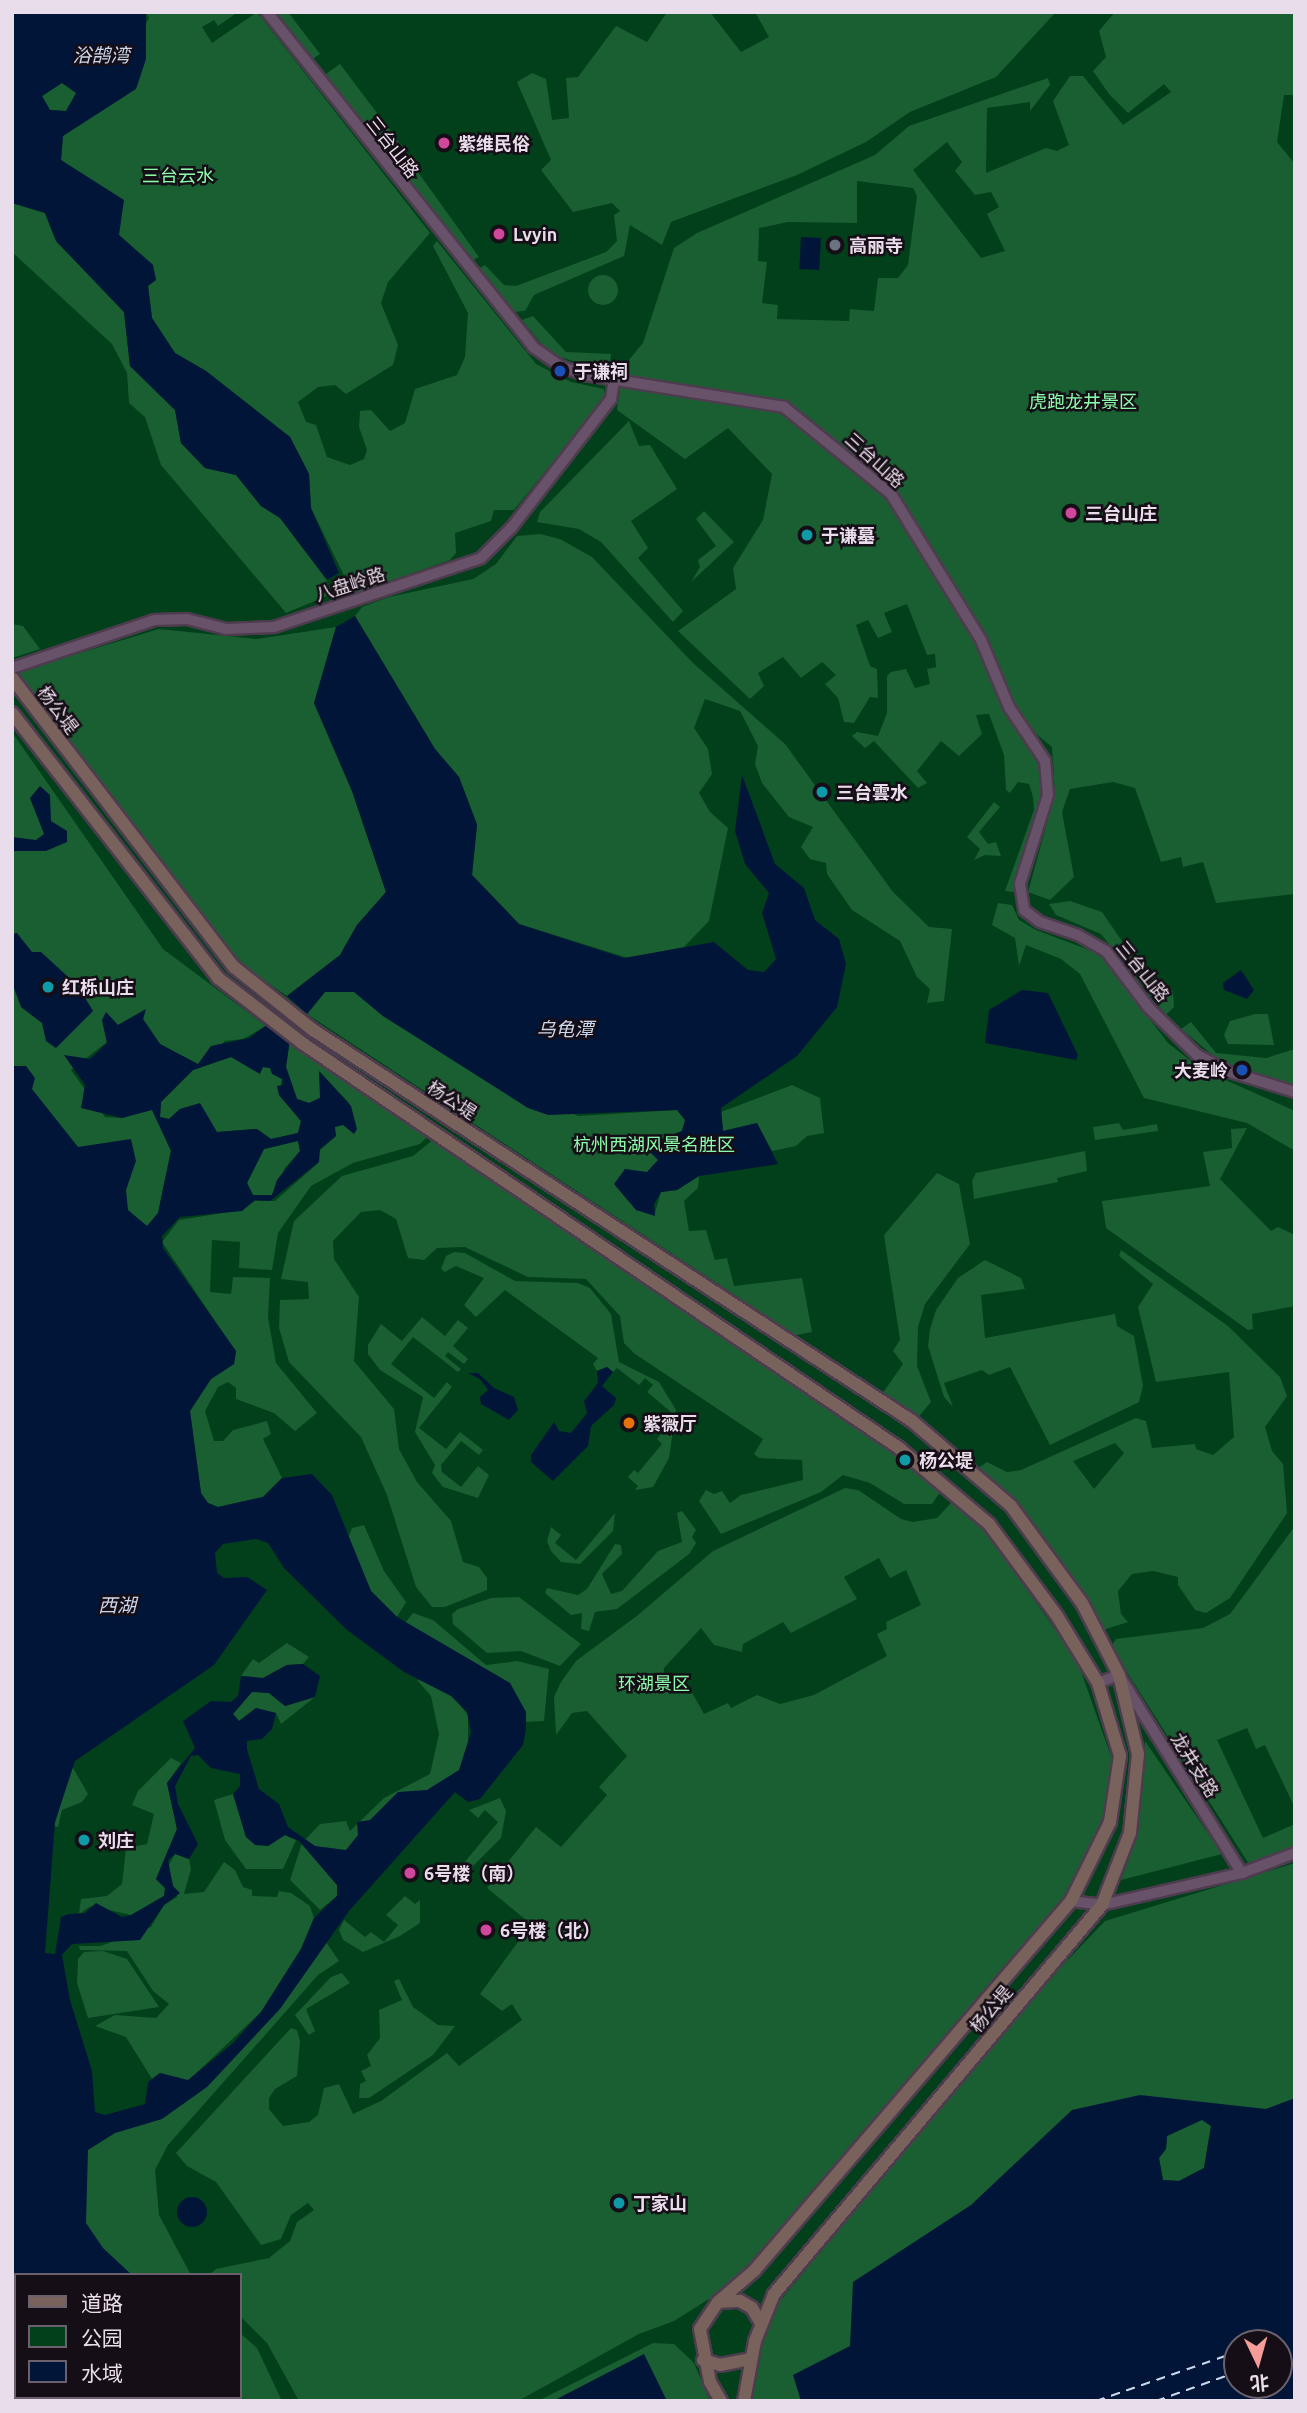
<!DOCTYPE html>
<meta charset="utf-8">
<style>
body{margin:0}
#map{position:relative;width:1307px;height:2413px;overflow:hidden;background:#342136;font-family:Ubuntu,"Noto Sans SC",sans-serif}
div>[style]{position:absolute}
.green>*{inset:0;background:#01401b}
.forest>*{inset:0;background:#195f32}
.round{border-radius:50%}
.water>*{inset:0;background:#011539;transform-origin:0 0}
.ferry>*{height:2px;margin-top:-1px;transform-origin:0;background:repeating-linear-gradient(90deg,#cbd7eb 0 9px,transparent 0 16px)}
.roads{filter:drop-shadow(2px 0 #4d3c4e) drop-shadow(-2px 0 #4d3c4e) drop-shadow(0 2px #4d3c4e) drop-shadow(0 -2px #4d3c4e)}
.tertiary>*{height:10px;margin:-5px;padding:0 5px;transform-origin:5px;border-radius:5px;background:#68526a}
.secondary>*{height:12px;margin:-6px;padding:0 6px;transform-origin:6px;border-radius:6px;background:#79625b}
.dots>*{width:19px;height:19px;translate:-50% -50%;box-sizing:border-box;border:4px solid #160e17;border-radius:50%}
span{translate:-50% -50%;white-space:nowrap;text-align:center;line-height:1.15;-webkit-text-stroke:5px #160e17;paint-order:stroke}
.poi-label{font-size:18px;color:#eaddeb;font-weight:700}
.left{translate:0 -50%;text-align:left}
.right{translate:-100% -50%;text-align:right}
.street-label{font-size:18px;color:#eaddeb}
.park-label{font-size:18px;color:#8bfdaa}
.water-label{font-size:19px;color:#cbd7eb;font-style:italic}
.frame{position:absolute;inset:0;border:14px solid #eaddeb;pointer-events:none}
.legend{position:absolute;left:14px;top:2273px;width:228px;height:126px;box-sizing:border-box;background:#160e17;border:2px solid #6b616c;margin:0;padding:9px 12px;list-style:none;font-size:21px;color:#eaddeb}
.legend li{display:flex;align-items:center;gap:14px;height:35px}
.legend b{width:35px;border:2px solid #6b616c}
.north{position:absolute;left:1223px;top:2329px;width:70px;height:70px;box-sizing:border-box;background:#160e17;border:2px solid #6b616c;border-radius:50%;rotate:175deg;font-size:19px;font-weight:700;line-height:28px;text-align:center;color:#eaddeb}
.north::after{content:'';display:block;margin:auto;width:24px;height:32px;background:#f59b98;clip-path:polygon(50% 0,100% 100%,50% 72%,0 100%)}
</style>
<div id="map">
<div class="green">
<div style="clip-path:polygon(evenodd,12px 12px,1295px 12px,1295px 2401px,12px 2401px,12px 12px,16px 2275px,240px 2275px,240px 2397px,16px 2397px,16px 2275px,12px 12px,1237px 2343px,1279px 2343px,1279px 2385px,1237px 2385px,1237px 2343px)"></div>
</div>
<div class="forest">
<div style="clip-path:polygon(146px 12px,238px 12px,218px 26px,214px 20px,202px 27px,212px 43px,257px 12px,430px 233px,388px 282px,381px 303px,398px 345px,393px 365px,346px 394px,335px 385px,318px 387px,298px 402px,306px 422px,316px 425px,327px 457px,350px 465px,364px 459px,367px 450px,359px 427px,360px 411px,371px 410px,390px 431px,405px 423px,415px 389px,457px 375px,465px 357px,468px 313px,433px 246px,437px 241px,536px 364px,571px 382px,604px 389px,605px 398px,514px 510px,494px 510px,491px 521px,455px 533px,456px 553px,450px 560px,353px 594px,311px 508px,309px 474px,290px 437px,206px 371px,175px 353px,152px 318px,148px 286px,153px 265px,119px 235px,83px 176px,61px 160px,63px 136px,93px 115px,149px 18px)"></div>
<div style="clip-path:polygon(273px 12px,288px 12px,320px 54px,311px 60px)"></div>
<div style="clip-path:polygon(667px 12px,710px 12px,741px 52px,769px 37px,755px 12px,1056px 12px,996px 77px,910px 112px,866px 142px,797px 175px,671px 222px,662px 245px,630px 225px,624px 256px,534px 295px,525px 311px,513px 312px,478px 269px,485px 265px,504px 285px,516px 286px,606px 252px,617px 241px,614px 215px,620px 211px,612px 203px,573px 212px,541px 170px,551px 160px,517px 82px,532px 73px,546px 79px,552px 120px,569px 118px,566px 78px,578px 77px,616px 26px,647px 42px)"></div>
<div style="clip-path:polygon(evenodd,1115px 12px,1295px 12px,1295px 95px,1284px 95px,1277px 142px,1295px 164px,1295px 894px,1216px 903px,1203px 862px,1183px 867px,1181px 857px,1161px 862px,1135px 788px,1113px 782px,1070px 789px,1062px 812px,1074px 877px,1050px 900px,1028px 892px,1055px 794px,1052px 747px,1006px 709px,1037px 756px,1042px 794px,1014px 892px,1005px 891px,1034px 810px,1033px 797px,1029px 784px,1018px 782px,1010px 793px,1006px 790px,1004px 755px,989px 714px,976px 715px,982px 734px,959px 756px,941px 741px,917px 771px,927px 783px,918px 788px,874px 741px,865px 748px,852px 736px,857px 732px,878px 736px,887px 713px,887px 676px,891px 672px,906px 669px,915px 688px,930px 684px,927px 669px,936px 667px,935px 654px,927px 655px,907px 604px,884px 613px,892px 632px,878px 638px,868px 620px,856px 625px,870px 666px,877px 669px,878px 698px,870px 697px,854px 723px,844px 722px,838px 698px,825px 684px,836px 675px,822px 662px,801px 678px,783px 657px,758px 673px,764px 686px,750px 699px,678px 631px,736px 589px,733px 568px,763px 520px,772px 474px,728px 428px,685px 459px,617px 410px,623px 367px,643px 343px,674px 248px,697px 233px,875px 155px,909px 126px,1048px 78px,1050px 85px,1030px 111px,1030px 102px,987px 108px,986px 173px,1046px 148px,1057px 151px,1069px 145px,1053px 101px,1070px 76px,1083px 76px,1123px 125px,1171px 92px,1164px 84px,1128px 113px,1109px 94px,1093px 71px,1106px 57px,1099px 31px,1115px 12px,947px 142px,962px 162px,955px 171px,975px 195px,991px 192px,999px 207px,987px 214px,1005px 251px,981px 258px,913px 170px,947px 142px,1115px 12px,857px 181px,913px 188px,917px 196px,908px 265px,898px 278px,878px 278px,874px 311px,850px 309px,849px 321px,777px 319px,778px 305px,762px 303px,767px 262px,758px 261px,759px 228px,788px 222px,857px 223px,857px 181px)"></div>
<div style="clip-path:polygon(340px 64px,408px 154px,394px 164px,323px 76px)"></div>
<div style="clip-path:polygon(62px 83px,77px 93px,66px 111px,50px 110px,42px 96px)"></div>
<div style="clip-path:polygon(415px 168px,479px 257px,471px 261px,402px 176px)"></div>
<div style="clip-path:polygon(12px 203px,45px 213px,56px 241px,124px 312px,130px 366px,175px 410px,181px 443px,205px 468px,236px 475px,261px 506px,280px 518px,327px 580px,329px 595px,286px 613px,161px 465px,145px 417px,129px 403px,127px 373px,112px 344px,12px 252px)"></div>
<div class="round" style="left:588px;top:275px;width:30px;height:30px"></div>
<div style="clip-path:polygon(533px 316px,566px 352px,611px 354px,609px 372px,550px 354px,522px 320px)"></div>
<div style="clip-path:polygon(629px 421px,639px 446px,650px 445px,677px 489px,631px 521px,648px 548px,638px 558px,683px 611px,673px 622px,601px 542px,579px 529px,537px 522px,540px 512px)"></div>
<div style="clip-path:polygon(704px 511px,734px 542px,691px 582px,700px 567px,698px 560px,716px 546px,696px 519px)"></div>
<div style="clip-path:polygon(540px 534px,560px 539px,592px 557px,693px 663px,785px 744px,893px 892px,929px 927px,952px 929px,944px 1001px,927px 1003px,930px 989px,917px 977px,900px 941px,852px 910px,827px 874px,826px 863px,810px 859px,801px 847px,813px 827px,789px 817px,762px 783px,755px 764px,758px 746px,740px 711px,705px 699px,694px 728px,708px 749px,712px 774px,699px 793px,710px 812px,728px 828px,709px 921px,684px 947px,628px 958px,519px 924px,472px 875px,477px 824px,459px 777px,435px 749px,355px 616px,362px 607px,389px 597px,473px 579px,496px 564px,517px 536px)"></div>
<div style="clip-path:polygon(12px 624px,23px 626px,40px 649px,12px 658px)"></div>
<div style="clip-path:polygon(336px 627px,314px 703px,352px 791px,386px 892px,357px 925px,340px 955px,287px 996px,237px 962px,14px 673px,159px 629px,257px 639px)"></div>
<div style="clip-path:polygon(12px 732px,163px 949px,266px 1026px,243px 1039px,225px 1041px,199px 1065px,160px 1044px,143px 1019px,145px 1010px,118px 1025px,102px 1020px,107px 1042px,71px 1070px,105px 1117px,122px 1118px,152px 1109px,171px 1150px,158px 1213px,148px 1226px,120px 1220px,12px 1077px)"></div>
<div style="clip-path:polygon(994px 802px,1000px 807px,979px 832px,988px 844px,996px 842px,1001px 856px,985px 855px,974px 860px,980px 849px,967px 837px)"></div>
<div style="clip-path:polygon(1070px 901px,1102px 912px,1135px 960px,1173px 991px,1174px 1007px,1166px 1015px,1101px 934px,1056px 915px,1049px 904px)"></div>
<div style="clip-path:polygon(998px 903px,1012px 905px,1019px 920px,1036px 930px,1100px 954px,1168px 1043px,1201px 1069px,1295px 1111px,1295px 1151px,1247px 1123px,1144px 1098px,1080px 974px,1061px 959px,1026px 945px,1019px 966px,1015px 938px,992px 925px)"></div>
<div style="clip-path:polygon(354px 991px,383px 1016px,452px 1058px,578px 1116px,677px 1110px,685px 1120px,682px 1131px,644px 1146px,659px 1159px,647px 1172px,654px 1216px,661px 1192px,677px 1190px,699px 1176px,698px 1188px,684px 1201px,689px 1231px,706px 1230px,715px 1260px,727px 1258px,734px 1286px,802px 1278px,812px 1332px,796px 1335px,307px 1014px,325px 992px)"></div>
<div style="clip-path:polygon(1255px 1014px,1268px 1014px,1274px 1045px,1228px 1044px,1224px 1035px,1230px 1021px)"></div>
<div style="clip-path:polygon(1191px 1022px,1216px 1053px,1266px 1058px,1295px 1049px,1295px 1091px,1221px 1062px,1181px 1029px)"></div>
<div style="clip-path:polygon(290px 1039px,428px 1136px,420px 1144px,353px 1163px,311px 1186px,278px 1233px,272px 1270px,239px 1268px,240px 1242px,212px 1240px,210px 1292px,231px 1294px,233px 1277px,270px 1278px,268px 1317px,276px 1363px,317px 1413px,295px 1431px,274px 1413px,236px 1399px,236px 1388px,228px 1382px,218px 1387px,205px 1411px,214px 1441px,223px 1441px,233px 1430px,267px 1421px,271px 1434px,263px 1439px,282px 1478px,263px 1497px,218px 1507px,208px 1503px,201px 1493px,190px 1411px,211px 1379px,234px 1364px,236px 1352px,162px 1242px,179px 1220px,241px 1210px,255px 1201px,275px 1201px,317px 1164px,318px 1152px,336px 1136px,334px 1127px,344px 1124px,355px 1133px,349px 1103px,320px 1072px,320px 1098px,309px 1103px,297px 1099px,286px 1067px)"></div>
<div style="clip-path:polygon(231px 1057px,260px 1073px,262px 1067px,271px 1068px,282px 1078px,279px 1095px,301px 1121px,298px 1133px,271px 1139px,257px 1129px,216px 1132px,187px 1109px,180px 1109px,169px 1119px,160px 1117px,161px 1102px,193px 1070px)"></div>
<div style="clip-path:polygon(792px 1085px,820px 1098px,824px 1133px,807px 1136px,796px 1146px,772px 1151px,757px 1123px,723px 1131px,721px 1112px)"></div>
<div style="clip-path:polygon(1119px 1123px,1123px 1130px,1157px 1124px,1158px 1131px,1095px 1140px,1093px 1127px)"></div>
<div style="clip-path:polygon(1247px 1128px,1220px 1179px,1271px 1231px,1278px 1227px,1295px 1235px,1295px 1306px,1252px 1314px,1253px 1329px,1248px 1330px,1106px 1228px,1102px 1201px,1210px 1186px,1203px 1152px,1232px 1148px,1231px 1129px)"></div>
<div style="clip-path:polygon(435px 1138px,894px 1448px,941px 1491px,932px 1504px,904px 1504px,870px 1483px,843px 1475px,821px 1492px,721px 1534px,699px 1501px,706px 1490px,714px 1494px,722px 1491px,730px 1503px,741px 1495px,803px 1480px,802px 1460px,759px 1458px,754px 1454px,763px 1439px,635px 1354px,624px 1343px,620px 1316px,586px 1279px,528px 1277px,465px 1247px,437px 1248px,424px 1260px,408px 1258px,396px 1219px,380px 1210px,361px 1212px,333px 1241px,334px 1259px,359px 1297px,354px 1361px,394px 1409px,399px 1449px,417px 1482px,451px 1521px,463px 1562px,479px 1567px,487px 1578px,487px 1590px,445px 1607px,432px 1607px,416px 1587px,387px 1495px,361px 1437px,289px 1362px,279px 1328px,280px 1300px,309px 1299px,308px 1282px,281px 1279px,294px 1221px,342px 1176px,413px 1156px)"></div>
<div style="clip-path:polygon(298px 1141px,300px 1151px,285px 1168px,272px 1195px,253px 1195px,247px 1183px,264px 1149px)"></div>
<div style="clip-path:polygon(1085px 1151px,1087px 1171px,1057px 1178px,1058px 1182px,974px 1199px,972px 1181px,976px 1173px)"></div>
<div style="clip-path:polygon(937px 1173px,959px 1184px,970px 1244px,925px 1304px,918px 1327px,917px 1366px,931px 1402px,916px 1420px,882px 1394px,903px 1364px,893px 1351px,900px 1340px,884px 1235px)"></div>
<div style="clip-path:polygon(evenodd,1121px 1250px,1228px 1326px,1280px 1377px,1287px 1396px,1265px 1427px,1272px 1451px,1283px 1464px,1287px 1513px,1230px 1598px,1206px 1613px,1195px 1610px,1178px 1585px,1178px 1577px,1153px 1571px,1132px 1574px,1118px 1591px,1121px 1614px,1128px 1622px,1103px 1630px,1085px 1596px,1018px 1504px,977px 1469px,987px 1462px,1007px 1472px,1021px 1470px,1136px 1418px,1146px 1421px,1152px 1448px,1195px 1444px,1196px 1449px,1213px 1455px,1234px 1437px,1229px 1372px,1156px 1382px,1138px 1307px,1153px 1284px,1119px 1256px,1121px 1250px,1115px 1443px,1124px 1453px,1094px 1489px,1073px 1461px,1115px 1443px)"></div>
<div style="clip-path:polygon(454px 1252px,465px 1253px,515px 1281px,578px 1283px,590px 1288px,611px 1314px,619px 1362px,659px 1382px,676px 1410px,669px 1458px,653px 1487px,635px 1490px,638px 1486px,628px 1477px,634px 1470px,638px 1473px,662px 1444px,657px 1439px,664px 1430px,659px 1426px,671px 1412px,647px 1392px,653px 1385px,645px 1378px,639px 1385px,617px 1368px,613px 1372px,607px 1367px,597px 1371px,593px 1364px,598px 1358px,505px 1290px,476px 1317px,464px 1305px,484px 1278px,456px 1266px,445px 1272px,441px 1269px,446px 1256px)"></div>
<div style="clip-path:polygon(985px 1260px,1021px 1278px,1025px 1289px,981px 1295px,985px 1338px,1115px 1314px,1117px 1326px,1134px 1336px,1143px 1386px,1139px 1402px,1050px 1445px,1010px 1367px,989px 1375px,982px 1370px,944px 1383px,953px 1407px,944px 1397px,928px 1346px,930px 1329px,936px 1310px,958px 1278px)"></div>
<div style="clip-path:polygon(422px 1317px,445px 1336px,458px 1320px,468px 1328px,453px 1346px,468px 1359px,464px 1364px,448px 1352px,445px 1356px,461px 1369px,458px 1372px,413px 1337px,391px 1364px,434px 1398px,447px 1382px,452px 1387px,419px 1428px,446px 1449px,460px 1432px,483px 1450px,479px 1455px,461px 1441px,441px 1465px,442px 1472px,461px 1487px,478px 1466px,489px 1475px,478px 1498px,443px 1487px,432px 1473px,435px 1465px,415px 1432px,423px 1397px,380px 1370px,368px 1354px,368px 1345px,381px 1324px,402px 1341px)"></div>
<div style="clip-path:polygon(evenodd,845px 1488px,858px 1490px,901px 1519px,913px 1522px,937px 1518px,952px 1502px,980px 1524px,1077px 1660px,1113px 1762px,1103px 1820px,1070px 1894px,754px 2266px,728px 2287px,674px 2321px,639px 2334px,518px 2401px,299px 2401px,267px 2343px,240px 2316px,240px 2275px,209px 2275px,216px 2269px,269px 2258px,290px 2241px,297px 2222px,314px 2210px,308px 2203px,291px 2215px,281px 2239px,261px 2245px,216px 2182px,187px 2166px,176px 2153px,291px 2028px,297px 2030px,300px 2041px,297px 2076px,275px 2089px,269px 2098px,269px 2109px,283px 2126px,309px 2122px,318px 2115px,324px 2088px,339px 2084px,353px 2114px,381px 2101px,447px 2053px,459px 2066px,522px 2020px,512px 2004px,502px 2011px,480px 1994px,531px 1924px,487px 1888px,536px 1827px,561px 1847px,607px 1795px,599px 1787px,627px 1756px,587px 1711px,572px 1713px,556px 1735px,554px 1697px,561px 1682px,576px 1661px,638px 1615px,713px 1551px,845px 1488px,879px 1558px,890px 1578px,906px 1570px,921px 1605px,886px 1622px,887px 1629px,877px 1634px,887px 1656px,814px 1695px,780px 1704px,757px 1695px,731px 1708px,728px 1703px,704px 1714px,689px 1687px,668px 1691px,663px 1685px,664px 1668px,701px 1628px,714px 1645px,742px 1652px,743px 1644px,783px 1622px,791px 1633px,857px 1599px,844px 1577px,879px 1558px)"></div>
<div style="clip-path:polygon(682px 1511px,696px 1530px,692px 1537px,696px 1543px,689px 1554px,617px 1609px,595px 1612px,589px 1631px,581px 1629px,582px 1613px,571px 1615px,545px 1593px,547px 1588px,578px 1595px,587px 1589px,615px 1544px,621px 1545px,622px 1554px,602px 1574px,611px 1594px,622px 1591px,658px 1551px,682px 1542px,677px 1513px)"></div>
<div style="clip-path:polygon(615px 1513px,613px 1531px,580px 1564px,561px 1562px,551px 1551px,547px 1541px,551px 1527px,561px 1535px,555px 1543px,576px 1560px)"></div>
<div style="clip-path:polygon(364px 1525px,384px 1571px,406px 1602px,397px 1617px,371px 1591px,348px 1538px,352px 1528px)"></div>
<div style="clip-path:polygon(1295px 1526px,1295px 1808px,1265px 1745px,1256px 1749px,1247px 1728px,1217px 1740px,1263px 1838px,1295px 1824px,1295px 1846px,1249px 1864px,1111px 1647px,1116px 1639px,1203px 1628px,1230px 1614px)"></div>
<div style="clip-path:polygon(519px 1597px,581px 1644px,560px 1666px,521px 1651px,487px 1653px,453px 1624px,452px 1614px,458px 1609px,491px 1598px)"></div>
<div style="clip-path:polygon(413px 1613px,433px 1620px,486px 1665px,517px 1661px,549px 1669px,544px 1721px,523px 1722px,512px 1688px,405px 1623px)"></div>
<div style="clip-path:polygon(287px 1643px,309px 1657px,303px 1664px,287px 1665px,263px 1678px,241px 1676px,253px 1659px,259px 1663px)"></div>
<div style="clip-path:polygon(417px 1680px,428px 1681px,452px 1695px,468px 1715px,468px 1752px,454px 1785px,349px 1853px,324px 1854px,304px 1845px,337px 1885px,337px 1896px,320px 1910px,290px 1880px,302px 1843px,320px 1824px,346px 1821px,350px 1831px,384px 1798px,430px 1774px,439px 1734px,431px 1696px)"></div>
<div style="clip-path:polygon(252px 1692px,269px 1693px,285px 1706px,315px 1697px,281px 1724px,276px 1713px,256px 1708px,239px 1721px,233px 1714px)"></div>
<div style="clip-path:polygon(1145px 1741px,1222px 1854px,1121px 1880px,1138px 1832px)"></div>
<div style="clip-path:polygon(171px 1758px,181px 1763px,167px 1783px,177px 1829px,156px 1879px,165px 1888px,164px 1896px,131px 1915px,91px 1906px,79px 1914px,81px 1899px,107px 1896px,122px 1884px,126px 1848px,147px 1844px,154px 1814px,132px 1805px,138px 1791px)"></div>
<div style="clip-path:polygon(72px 1766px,88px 1794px,82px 1802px,62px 1810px,58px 1827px,54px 1826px)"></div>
<div style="clip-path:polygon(233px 1794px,246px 1837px,268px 1846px,285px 1835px,296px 1840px,283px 1869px,246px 1869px,225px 1840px,214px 1800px)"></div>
<div style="clip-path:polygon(500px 1798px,506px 1811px,501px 1838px,470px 1869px,463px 1864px,498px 1822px,485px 1810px,478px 1818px,469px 1810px)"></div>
<div style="clip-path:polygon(175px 1854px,189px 1859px,191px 1869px,184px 1894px,204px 1892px,224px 1862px,235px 1870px,243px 1887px,252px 1890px,252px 1896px,277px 1897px,279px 1891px,291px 1893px,310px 1906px,314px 1918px,301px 1949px,261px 2012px,188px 2081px,160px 2073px,152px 2079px,126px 2037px,95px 2026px,115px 2015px,156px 2018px,169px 2004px,153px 1991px,127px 1951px,80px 1950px,79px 1946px,101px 1946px,151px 1927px,164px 1905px,177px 1897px,167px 1868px)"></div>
<div style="clip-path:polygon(1295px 1863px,1293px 2100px,1266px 2109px,1127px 2102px,854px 2348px,804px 2401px,752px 2401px,759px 2351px,780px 2301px,1036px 1993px,1105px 1921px)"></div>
<div style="clip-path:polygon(405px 1896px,415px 1904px,420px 1900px,420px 1923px,400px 1936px,363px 1952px,343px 1940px,339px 1930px,344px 1920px,365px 1937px,371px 1932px,384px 1942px,398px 1925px,386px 1915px)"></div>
<div style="clip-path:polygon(324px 1939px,339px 1961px,318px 1975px,168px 2145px,155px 2170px,159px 2215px,191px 2275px,129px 2275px,103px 2251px,76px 2216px,89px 2143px,214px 2074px)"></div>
<div style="clip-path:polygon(103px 1951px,127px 1959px,159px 2007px,88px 2018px,77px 1983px,78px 1959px,84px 1952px)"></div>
<div style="clip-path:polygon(342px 1973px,350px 1983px,306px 2009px,315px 2031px,309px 2035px,295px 2015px,331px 1977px)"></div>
<div style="clip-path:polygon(399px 1979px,413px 2007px,438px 2025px,455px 2026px,433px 2055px,369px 2098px,359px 2098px,360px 2084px,366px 2081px,361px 2071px,371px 2066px,367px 2055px,380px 2038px,379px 2010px,402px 2000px,394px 1981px)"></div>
<div style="clip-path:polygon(1202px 2119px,1211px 2126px,1204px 2168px,1179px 2181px,1163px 2180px,1159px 2158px,1166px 2149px,1167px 2136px)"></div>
<div style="clip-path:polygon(240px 2333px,257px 2348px,282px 2401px,214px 2397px,240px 2397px)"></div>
<div style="clip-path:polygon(653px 2343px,674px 2344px,694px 2363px,710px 2401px,538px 2401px)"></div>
</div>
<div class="water">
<div style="clip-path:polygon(evenodd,12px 12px,146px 12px,146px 59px,136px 89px,63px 136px,61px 160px,124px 200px,119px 235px,153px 265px,156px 280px,148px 286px,152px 318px,175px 353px,206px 371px,290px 437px,309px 474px,311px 508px,339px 573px,327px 580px,280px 518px,261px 506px,236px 475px,205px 468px,181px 443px,175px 410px,130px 366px,124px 312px,56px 241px,45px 213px,12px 203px,12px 12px,62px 83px,76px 93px,66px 111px,50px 110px,42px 96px,62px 83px)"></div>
<div style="left:801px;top:237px;width:20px;height:32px;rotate:3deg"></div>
<div style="clip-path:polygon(355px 616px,435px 749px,459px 777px,477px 825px,472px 875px,519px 924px,624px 958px,714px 942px,748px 970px,764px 972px,776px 959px,762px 913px,769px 893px,745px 864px,735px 831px,742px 775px,775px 864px,804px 888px,815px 920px,839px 939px,846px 964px,837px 1007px,797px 1056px,721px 1108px,723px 1131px,757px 1123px,778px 1164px,699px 1176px,677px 1190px,661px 1192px,654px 1204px,655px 1216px,636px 1210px,614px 1184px,625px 1169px,647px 1172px,658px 1160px,644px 1146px,682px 1131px,685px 1120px,677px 1110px,548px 1115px,528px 1108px,383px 1016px,354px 992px,325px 992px,307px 1014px,287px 996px,340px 955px,357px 925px,386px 892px,352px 791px,314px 703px,336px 627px)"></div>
<div style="clip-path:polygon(40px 786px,50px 795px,51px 821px,67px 831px,67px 842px,46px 851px,12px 851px,12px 837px,36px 840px,44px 834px,30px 798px)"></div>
<div style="clip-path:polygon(17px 933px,32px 952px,41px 952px,78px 986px,93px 1011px,56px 1048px,46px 1041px,42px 1023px,21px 1007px,12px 983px,12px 934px)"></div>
<div style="clip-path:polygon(1241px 970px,1254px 990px,1247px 999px,1224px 990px,1223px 983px)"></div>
<div style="clip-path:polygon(1022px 990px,1048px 993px,1078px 1055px,1076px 1060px,985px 1043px,989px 1010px)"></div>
<div style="clip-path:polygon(evenodd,146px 1009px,143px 1019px,160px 1044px,198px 1064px,211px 1046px,249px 1038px,271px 1022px,290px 1039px,286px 1067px,297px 1099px,309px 1103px,320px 1098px,319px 1071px,351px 1106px,357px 1129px,354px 1134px,343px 1125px,335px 1127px,336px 1136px,320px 1149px,319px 1162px,270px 1201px,255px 1200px,242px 1211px,180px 1217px,162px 1236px,163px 1248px,236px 1351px,234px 1364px,211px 1379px,190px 1411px,201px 1493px,208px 1503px,218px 1507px,263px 1497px,282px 1478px,312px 1474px,332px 1495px,371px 1591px,397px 1617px,510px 1683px,526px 1712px,526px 1729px,523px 1745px,480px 1799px,468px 1802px,455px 1792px,349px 1911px,280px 2009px,207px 2087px,162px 2119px,115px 2133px,88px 2150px,86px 2223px,103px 2248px,132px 2275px,16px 2275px,16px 2397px,222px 2401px,12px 2401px,12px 1066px,26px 1066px,35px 1078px,32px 1089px,78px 1147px,131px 1139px,136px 1161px,126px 1190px,128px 1210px,147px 1226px,158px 1213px,171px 1151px,152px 1110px,122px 1118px,81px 1108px,85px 1085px,64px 1055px,90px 1059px,107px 1043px,102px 1020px,106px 1012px,118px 1025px,146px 1009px,231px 1057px,260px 1074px,263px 1067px,270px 1068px,272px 1074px,282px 1079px,283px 1085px,277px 1086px,279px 1095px,301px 1121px,298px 1133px,271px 1139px,257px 1129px,217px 1132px,200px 1103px,180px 1109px,169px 1119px,160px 1117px,161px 1102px,193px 1070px,231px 1057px,146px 1009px,298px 1141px,300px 1151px,277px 1180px,272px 1195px,253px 1195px,247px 1183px,264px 1149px,298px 1141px,146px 1009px,256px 1539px,268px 1543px,284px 1568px,347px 1630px,404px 1672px,451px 1696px,467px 1712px,471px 1732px,459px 1770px,427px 1790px,398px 1792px,370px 1820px,357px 1822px,358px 1835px,346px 1850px,315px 1846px,288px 1827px,279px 1804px,259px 1789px,247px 1749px,247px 1741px,262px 1739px,272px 1729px,276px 1713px,256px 1708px,239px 1721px,233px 1714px,252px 1692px,269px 1693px,285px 1706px,315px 1697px,320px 1676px,303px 1664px,287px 1665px,263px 1678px,241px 1676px,238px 1696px,231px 1702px,211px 1701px,183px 1721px,195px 1748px,167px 1783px,177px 1829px,156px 1879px,165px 1888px,164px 1896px,131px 1915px,122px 1917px,96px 1903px,85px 1913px,69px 1914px,61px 1917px,55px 1954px,45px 1953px,55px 1822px,75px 1761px,214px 1665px,267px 1590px,247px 1577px,224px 1578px,217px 1573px,215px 1553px,223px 1544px,256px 1539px,146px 1009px,198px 1755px,211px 1768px,240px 1774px,240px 1786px,233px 1794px,246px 1837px,255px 1845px,268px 1846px,285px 1835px,299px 1841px,337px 1885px,337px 1896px,314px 1918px,301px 1949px,261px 2012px,233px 2043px,188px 2080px,160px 2073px,148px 2082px,145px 2104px,105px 2115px,95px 2112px,92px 2071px,70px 2000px,62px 1955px,72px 1944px,140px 1940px,164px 1905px,180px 1893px,173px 1886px,168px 1860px,175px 1854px,189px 1859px,198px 1844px,178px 1804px,175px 1786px,191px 1756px,198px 1755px)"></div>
<div style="clip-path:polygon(607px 1367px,613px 1372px,602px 1386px,616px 1398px,614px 1405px,591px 1426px,588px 1446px,553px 1481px,531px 1462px,531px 1455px,554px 1422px,559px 1431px,571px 1433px,587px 1413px,584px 1401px,598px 1383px,597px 1371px)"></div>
<div style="clip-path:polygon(468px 1373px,478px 1373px,494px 1388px,514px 1397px,518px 1410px,509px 1420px,481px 1404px,480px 1397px,488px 1390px,480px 1379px)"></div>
<div style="clip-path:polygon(evenodd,1140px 2095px,1266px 2109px,1295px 2098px,1295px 2401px,801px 2401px,793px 2375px,850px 2346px,853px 2282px,971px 2205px,1072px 2110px,1140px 2095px,1202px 2120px,1211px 2126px,1204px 2168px,1179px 2181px,1163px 2180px,1159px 2158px,1166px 2149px,1167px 2136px,1202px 2120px,1140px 2095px,1237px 2343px,1279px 2343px,1279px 2385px,1237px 2385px,1237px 2343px)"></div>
<div class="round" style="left:177px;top:2197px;width:30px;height:30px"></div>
<div style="clip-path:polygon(644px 2354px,667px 2401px,553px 2401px)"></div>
</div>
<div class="ferry">
<div style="left:1279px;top:2348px;width:16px;rotate:-7deg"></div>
<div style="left:1279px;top:2364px;width:16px;rotate:-7deg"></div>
<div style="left:1096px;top:2401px;width:149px;rotate:-19.2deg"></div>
<div style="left:1156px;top:2401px;width:86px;rotate:-19.7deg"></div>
</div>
<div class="roads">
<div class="tertiary">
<div style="left:267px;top:12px;width:428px;rotate:51.5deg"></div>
<div style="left:533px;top:347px;width:33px;rotate:35deg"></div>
<div style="left:560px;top:366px;width:27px;rotate:20deg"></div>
<div style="left:585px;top:375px;width:202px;rotate:9.1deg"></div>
<div style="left:784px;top:407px;width:138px;rotate:39.1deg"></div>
<div style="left:891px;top:494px;width:172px;rotate:58.3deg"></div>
<div style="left:981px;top:640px;width:73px;rotate:67.3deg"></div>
<div style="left:1009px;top:707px;width:65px;rotate:56.3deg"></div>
<div style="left:1045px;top:761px;width:34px;rotate:85deg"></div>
<div style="left:1048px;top:795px;width:93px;rotate:107.5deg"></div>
<div style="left:1020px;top:884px;width:26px;rotate:81deg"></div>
<div style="left:1024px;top:910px;width:20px;rotate:37deg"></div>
<div style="left:1040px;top:922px;width:40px;rotate:18.9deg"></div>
<div style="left:1078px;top:935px;width:32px;rotate:30deg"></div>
<div style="left:1106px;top:951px;width:71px;rotate:53deg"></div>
<div style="left:1149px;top:1008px;width:67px;rotate:44.4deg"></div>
<div style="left:1197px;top:1055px;width:34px;rotate:28deg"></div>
<div style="left:1227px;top:1071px;width:71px;rotate:17.2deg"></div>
<div style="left:12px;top:668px;width:151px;rotate:-18.6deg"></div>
<div style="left:155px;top:620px;width:32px;rotate:-2deg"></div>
<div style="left:187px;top:619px;width:40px;rotate:14.4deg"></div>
<div style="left:226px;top:629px;width:48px;rotate:-2.4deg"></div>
<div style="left:274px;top:627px;width:218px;rotate:-18.4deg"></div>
<div style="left:481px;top:558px;width:44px;rotate:-45deg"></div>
<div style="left:512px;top:527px;width:162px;rotate:-52.3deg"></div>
<div style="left:611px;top:399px;width:18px;rotate:-81deg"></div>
<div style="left:1098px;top:1683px;width:22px;rotate:-21deg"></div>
<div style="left:1119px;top:1675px;width:233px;rotate:58.2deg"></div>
<div style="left:1071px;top:1901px;width:31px;rotate:7deg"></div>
<div style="left:1102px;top:1905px;width:144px;rotate:-12.9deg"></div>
<div style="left:1242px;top:1873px;width:57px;rotate:-20.7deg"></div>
</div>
<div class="secondary">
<div style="left:12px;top:678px;width:364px;rotate:52.5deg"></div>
<div style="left:234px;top:967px;width:101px;rotate:38.6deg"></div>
<div style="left:313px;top:1030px;width:715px;rotate:33.13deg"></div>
<div style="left:912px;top:1421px;width:130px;rotate:40.6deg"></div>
<div style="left:1011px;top:1506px;width:120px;rotate:53.8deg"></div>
<div style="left:1082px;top:1603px;width:81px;rotate:62.8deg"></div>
<div style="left:1119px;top:1675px;width:81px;rotate:76.5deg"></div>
<div style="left:1138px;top:1754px;width:79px;rotate:95.8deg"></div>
<div style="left:1130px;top:1833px;width:77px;rotate:111.3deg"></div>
<div style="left:1102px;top:1905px;width:509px;rotate:130.14deg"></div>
<div style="left:774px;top:2294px;width:51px;rotate:112deg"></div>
<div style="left:755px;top:2341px;width:61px;rotate:100.4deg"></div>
<div style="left:12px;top:713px;width:336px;rotate:52.1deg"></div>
<div style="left:218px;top:978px;width:106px;rotate:37.7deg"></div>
<div style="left:302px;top:1043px;width:721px;rotate:34.15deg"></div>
<div style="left:899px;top:1448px;width:118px;rotate:40.2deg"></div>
<div style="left:989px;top:1524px;width:114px;rotate:53.5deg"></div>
<div style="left:1057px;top:1616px;width:79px;rotate:58.5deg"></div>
<div style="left:1098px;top:1683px;width:76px;rotate:73.2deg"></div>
<div style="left:1120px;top:1756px;width:67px;rotate:98.6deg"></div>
<div style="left:1110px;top:1822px;width:88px;rotate:116.3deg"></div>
<div style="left:1071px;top:1901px;width:486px;rotate:130.6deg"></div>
<div style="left:755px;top:2270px;width:49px;rotate:139.1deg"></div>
<div style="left:718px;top:2302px;width:32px;rotate:124deg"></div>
<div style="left:700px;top:2329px;width:54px;rotate:79.3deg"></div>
<div style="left:710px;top:2382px;width:22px;rotate:60deg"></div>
<div style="left:718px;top:2302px;width:22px;rotate:-3deg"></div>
<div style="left:740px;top:2301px;width:14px;rotate:30deg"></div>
<div style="left:752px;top:2308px;width:16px;rotate:60deg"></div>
<div style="left:703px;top:2360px;width:18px;rotate:16deg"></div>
<div style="left:720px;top:2365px;width:32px;rotate:-11deg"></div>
</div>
</div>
<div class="dots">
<div style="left:444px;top:143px;background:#d1479c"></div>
<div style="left:499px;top:234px;background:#d1479c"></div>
<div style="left:835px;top:245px;background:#6b7280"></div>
<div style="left:560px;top:371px;background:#1a4fb4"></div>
<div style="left:1071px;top:513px;background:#d1479c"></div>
<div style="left:807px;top:535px;background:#0f9aa8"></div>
<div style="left:822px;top:792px;background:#0f9aa8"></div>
<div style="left:48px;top:987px;background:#0f9aa8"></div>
<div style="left:1242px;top:1070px;background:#1a4fb4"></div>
<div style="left:629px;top:1423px;background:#e8710a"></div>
<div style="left:905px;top:1460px;background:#0f9aa8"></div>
<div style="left:84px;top:1840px;background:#0f9aa8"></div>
<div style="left:410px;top:1873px;background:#d1479c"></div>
<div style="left:486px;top:1930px;background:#d1479c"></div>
<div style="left:619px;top:2203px;background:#0f9aa8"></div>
</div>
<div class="poi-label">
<span class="left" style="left:458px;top:143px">紫维民俗</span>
<span class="left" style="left:513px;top:234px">Lvyin</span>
<span class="left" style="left:849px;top:245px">高丽寺</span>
<span class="left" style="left:574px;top:371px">于谦祠</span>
<span class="left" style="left:1085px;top:513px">三台山庄</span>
<span class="left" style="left:821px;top:535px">于谦墓</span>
<span class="left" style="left:836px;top:792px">三台雲水</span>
<span class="left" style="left:62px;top:987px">红栎山庄</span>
<span class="right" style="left:1228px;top:1070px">大麦岭</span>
<span class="left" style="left:643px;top:1423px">紫薇厅</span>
<span class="left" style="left:919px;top:1460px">杨公堤</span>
<span class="left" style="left:98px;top:1840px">刘庄</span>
<span class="left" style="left:424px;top:1873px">6号楼（南）</span>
<span class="left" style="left:500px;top:1930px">6号楼（北）</span>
<span class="left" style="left:633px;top:2203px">丁家山</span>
</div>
<div class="street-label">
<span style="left:393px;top:147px;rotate:52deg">三台山路</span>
<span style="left:875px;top:460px;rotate:42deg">三台山路</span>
<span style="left:350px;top:584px;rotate:-18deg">八盘岭路</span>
<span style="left:58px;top:710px;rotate:53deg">杨公堤</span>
<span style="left:1143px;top:971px;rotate:51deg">三台山路</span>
<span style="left:452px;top:1100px;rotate:33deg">杨公堤</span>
<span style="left:1195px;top:1765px;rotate:58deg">龙井支路</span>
<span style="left:991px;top:2009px;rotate:-50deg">杨公堤</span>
</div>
<div class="park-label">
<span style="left:178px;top:175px">三台云水</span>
<span style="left:1083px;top:401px">虎跑龙井景区</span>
<span style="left:654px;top:1144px">杭州西湖风景名胜区</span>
<span style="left:654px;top:1683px">环湖景区</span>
</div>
<div class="water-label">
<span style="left:101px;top:56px">浴鹄湾</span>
<span style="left:565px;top:1030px">乌龟潭</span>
<span style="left:117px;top:1606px">西湖</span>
</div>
<div class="frame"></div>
<ul class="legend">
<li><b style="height:9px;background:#79625b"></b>道路</li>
<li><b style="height:19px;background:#01401b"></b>公园</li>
<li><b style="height:19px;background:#011539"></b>水域</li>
</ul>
<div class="north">北</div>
</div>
